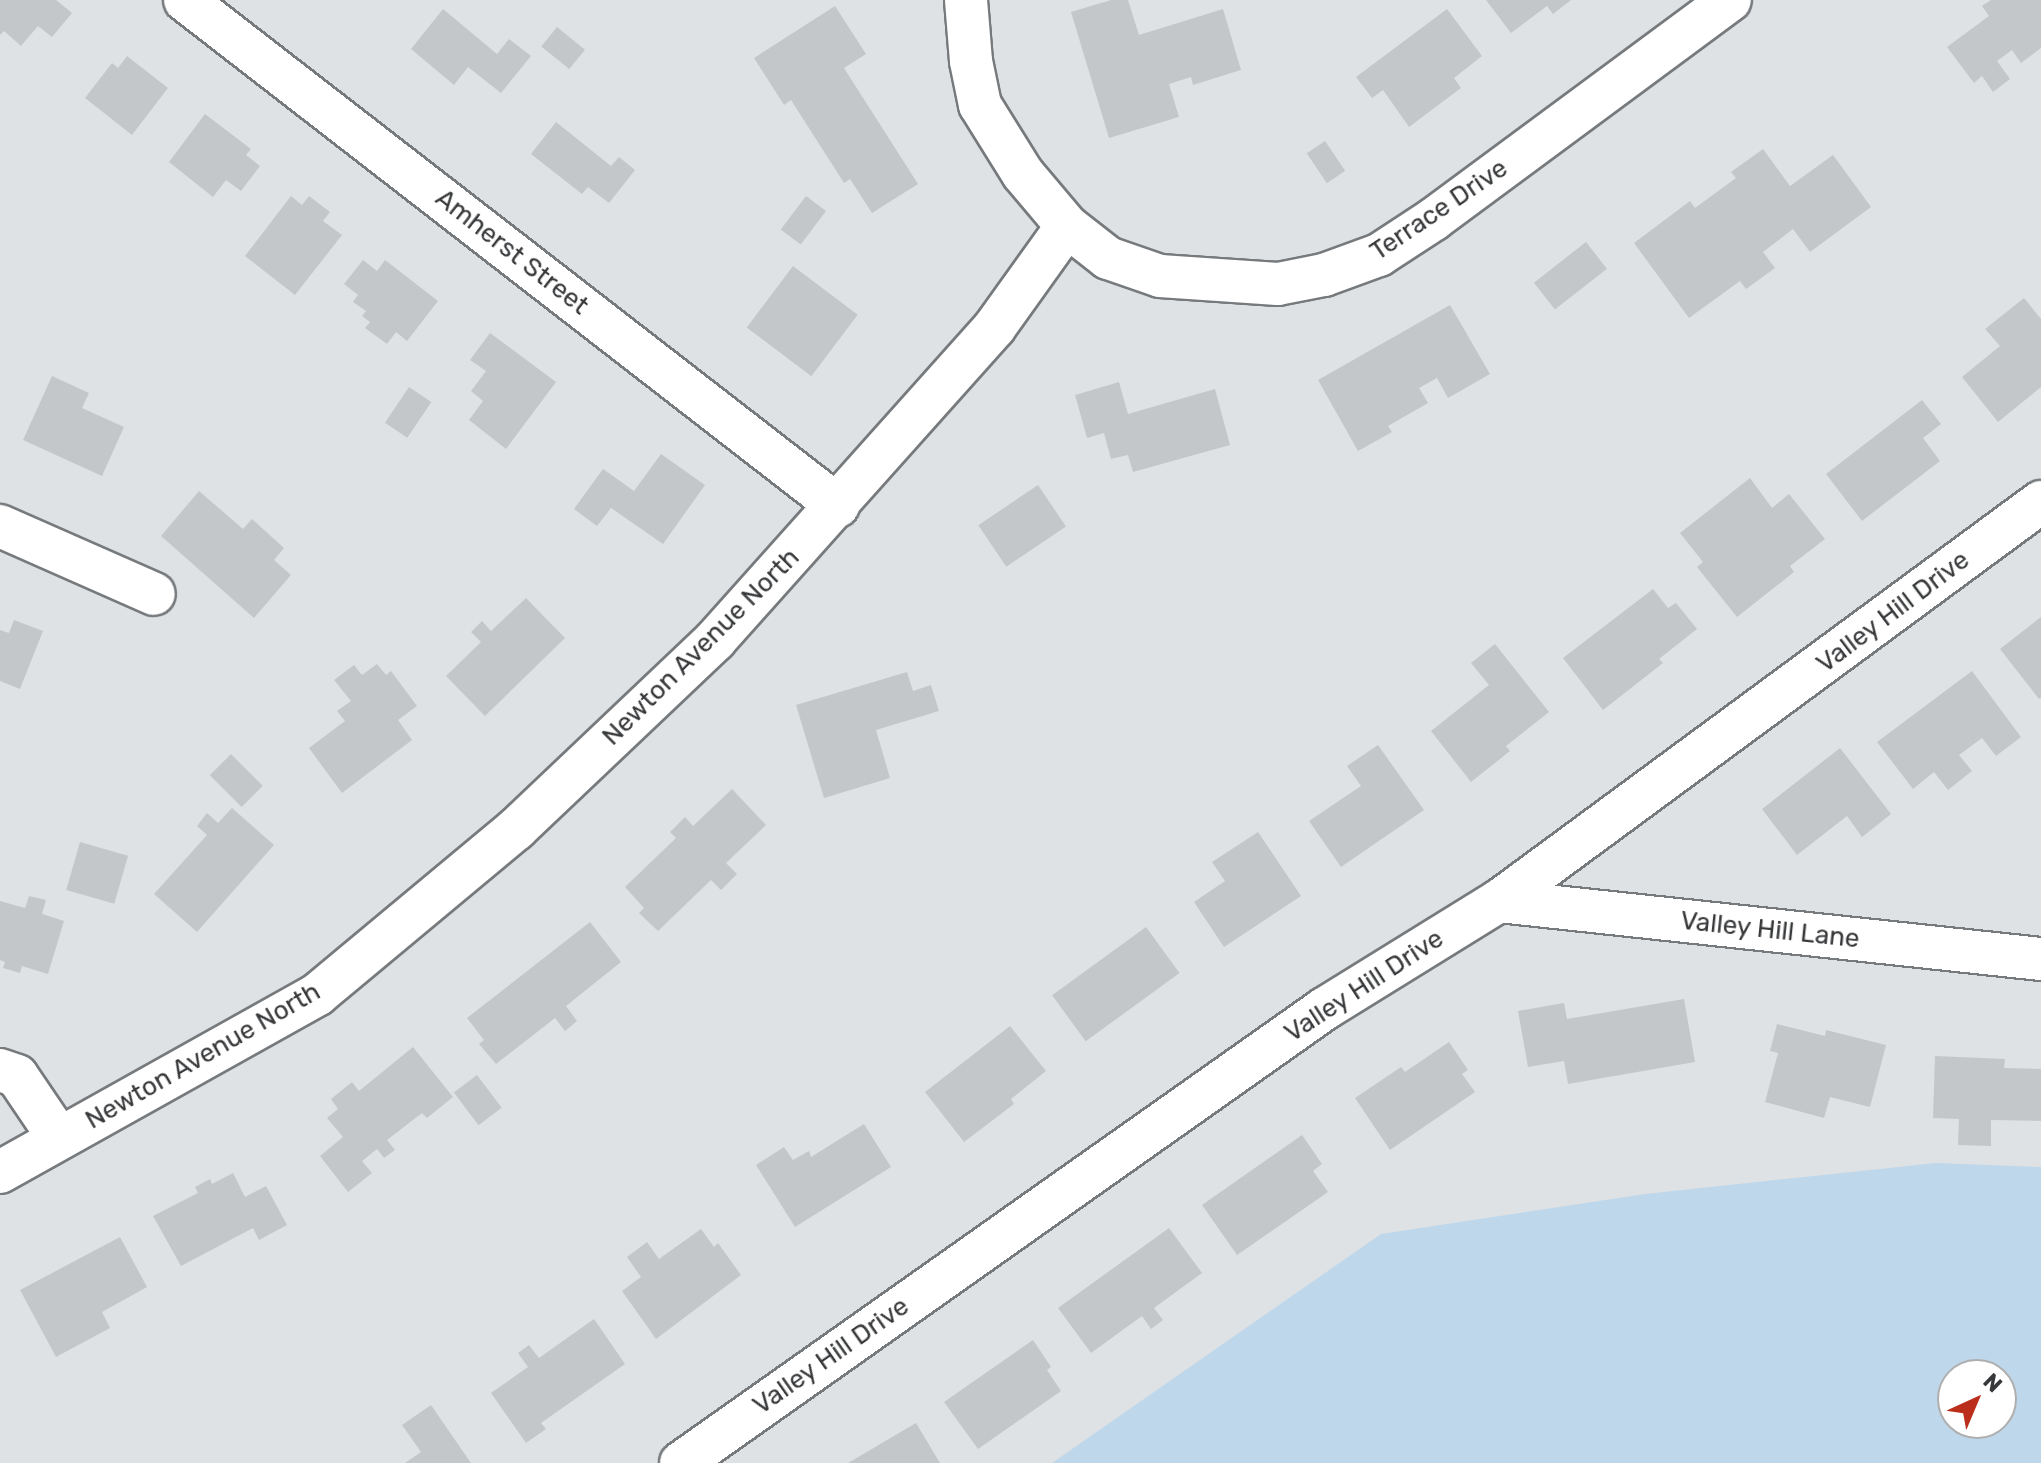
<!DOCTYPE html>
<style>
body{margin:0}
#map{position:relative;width:2041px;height:1463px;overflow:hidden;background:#dee2e5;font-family:Rubik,sans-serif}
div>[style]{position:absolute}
.green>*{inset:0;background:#bfd7ea}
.building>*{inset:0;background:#c3c7ca;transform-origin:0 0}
.roads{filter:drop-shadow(2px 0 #777a7d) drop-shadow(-2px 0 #777a7d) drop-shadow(0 2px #777a7d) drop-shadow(0 -2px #777a7d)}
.minor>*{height:42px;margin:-21px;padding:0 21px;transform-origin:21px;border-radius:21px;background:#fff}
span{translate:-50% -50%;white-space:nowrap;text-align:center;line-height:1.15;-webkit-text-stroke:6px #fff;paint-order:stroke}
.street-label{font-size:26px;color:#37383a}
.north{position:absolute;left:1937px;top:1359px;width:80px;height:80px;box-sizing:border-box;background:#fff;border:2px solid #afafb0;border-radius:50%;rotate:44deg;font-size:22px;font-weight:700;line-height:32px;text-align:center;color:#37383a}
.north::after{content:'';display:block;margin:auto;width:28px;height:36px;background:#ba2e1b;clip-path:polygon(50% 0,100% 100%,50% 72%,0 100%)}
</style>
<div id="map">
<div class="green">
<div style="clip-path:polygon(evenodd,1936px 1163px,2041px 1167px,2041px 1463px,1052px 1463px,1381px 1234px,1645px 1194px,1936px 1163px,1953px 1375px,2001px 1375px,2001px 1423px,1953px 1423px,1953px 1375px)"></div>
</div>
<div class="building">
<div style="clip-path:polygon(0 0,56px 0,72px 13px,52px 37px,38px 26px,21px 46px,4px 31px,0 35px)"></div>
<div style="clip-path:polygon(1111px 0,1128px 0,1139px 35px,1223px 9px,1241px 70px,1193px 85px,1191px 77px,1169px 84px,1179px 117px,1109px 138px,1071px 12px)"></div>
<div style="clip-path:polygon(1486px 0,1571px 0,1553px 14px,1547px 6px,1511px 33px)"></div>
<div style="clip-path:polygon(1991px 0,2041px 0,2041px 48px,2021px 63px,2012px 50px,1997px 61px,2010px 79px,1993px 92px,1982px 76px,1974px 83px,1947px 47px,1989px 16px,1982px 6px)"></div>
<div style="clip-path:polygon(835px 6px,866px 54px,844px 68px,918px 184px,872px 213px,850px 179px,844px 183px,791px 100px,784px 105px,754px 58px)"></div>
<div style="clip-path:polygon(443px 9px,497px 54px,509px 39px,531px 56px,501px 93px,468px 67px,454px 85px,411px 49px)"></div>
<div style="clip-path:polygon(1447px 9px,1482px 56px,1454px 78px,1461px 88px,1409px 127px,1383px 90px,1372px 98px,1356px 77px)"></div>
<div style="left:557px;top:27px;width:36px;height:25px;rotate:39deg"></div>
<div style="clip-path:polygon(127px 56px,168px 88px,132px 135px,85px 98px,112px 63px,118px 68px)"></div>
<div style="clip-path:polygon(205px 114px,251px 149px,246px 155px,260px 166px,241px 191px,226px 180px,213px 197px,169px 162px)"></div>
<div style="clip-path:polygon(556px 122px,611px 166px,619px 157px,635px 170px,609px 203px,588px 187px,582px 194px,531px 154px)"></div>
<div style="left:1325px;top:141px;width:36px;height:22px;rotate:56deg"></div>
<div style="clip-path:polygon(1763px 149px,1790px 186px,1833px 155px,1871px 207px,1810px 252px,1793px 229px,1763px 252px,1775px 268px,1746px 289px,1740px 281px,1689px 318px,1634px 243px,1690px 201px,1695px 208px,1736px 178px,1731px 172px)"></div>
<div style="clip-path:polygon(291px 196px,302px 205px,309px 196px,330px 212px,323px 221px,342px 235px,295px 295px,245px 256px)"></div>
<div style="left:806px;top:196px;width:25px;height:42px;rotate:37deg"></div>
<div style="left:1586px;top:242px;width:34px;height:66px;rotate:52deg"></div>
<div style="clip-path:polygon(363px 260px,377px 271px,385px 260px,438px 301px,407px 341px,396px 332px,387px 344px,365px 328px,370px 322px,362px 316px,366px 311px,353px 302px,358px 295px,344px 284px)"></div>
<div style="left:793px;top:266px;width:81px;height:77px;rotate:37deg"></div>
<div style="clip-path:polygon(2024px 298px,2041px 319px,2041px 387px,1998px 422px,1962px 377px,2000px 346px,1985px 329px)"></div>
<div style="clip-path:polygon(1450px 305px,1490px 374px,1448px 398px,1437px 378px,1419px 388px,1428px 403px,1388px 426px,1392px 432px,1358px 451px,1318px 380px)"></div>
<div style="clip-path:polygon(490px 333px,556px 382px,506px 449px,469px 420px,483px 401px,471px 391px,486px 371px,470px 360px)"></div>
<div style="clip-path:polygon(52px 376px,89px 393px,82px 408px,124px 427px,102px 476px,23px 440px)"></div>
<div style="clip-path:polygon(1119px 382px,1128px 414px,1215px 389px,1230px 445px,1133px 472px,1128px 455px,1111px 459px,1104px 433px,1087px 438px,1075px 395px)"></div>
<div style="left:409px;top:387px;width:27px;height:43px;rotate:34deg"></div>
<div style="clip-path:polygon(1922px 400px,1941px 424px,1923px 438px,1940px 461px,1862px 521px,1826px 474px)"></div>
<div style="clip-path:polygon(661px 454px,705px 485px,663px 544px,611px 508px,597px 526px,574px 509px,603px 469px,634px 491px)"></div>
<div style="clip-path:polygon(1750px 478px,1772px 508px,1789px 494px,1825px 539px,1790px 566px,1794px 572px,1737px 617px,1697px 567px,1703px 562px,1680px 533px)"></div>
<div style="left:1038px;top:485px;width:50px;height:72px;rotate:56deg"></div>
<div style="clip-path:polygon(199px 491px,243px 529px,252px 519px,284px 548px,274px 560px,291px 575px,254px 618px,161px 536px)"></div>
<div style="clip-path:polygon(1653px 589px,1668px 608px,1676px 603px,1697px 629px,1659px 659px,1663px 663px,1603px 710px,1563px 658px)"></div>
<div style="clip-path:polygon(526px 598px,565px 638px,485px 716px,446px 676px,481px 642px,471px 632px,482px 621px,491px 631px)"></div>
<div style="clip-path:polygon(2041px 617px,2041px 698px,2039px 699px,2000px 649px)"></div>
<div style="clip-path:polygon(14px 620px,43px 631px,20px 689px,0 681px,0 630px,9px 633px)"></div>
<div style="clip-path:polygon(1495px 644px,1549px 712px,1506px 746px,1510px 751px,1471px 782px,1431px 731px,1489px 685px,1471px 663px)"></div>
<div style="clip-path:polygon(377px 664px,386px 675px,391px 671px,417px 706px,398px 720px,412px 740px,342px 793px,309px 748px,345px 721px,337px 711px,351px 701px,334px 680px,354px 665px,362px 675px)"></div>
<div style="clip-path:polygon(1972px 671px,2021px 737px,1996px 756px,1982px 738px,1959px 755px,1972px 771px,1948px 790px,1934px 772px,1913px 789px,1877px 742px)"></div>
<div style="clip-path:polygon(907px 672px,913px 691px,931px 685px,939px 711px,876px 730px,890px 778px,824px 798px,796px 705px)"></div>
<div style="clip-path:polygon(1378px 745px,1424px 810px,1341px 867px,1309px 821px,1361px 786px,1347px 766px)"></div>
<div style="clip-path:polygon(1840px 748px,1891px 814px,1862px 837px,1847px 816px,1797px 855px,1762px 809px)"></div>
<div style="left:231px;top:754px;width:45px;height:30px;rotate:45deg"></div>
<div style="clip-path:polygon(732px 789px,766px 825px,726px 863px,737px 874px,721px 890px,711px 880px,658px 931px,639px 913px,644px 908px,625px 887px,676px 838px,670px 832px,685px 817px,693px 826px)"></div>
<div style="clip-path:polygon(232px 808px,274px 845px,197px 932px,154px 894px,207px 835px,197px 826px,207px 813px,218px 823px)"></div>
<div style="clip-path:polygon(1258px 832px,1301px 896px,1224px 947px,1194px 902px,1225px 881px,1212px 862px)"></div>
<div style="left:80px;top:842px;width:50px;height:50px;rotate:16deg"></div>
<div style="clip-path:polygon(29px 896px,46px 900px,42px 914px,64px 921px,48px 974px,22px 966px,20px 973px,3px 968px,5px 962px,0 960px,0 901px,25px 908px)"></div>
<div style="clip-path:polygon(590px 922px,621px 962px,566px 1006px,577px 1021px,565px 1031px,555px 1018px,496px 1064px,479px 1044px,484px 1040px,467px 1018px)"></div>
<div style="left:1146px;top:927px;width:57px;height:116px;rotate:54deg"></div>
<div style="clip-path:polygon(1684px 999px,1695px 1062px,1568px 1084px,1564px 1061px,1528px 1067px,1518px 1011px,1564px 1003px,1567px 1019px)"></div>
<div style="clip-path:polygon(1777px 1024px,1825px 1036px,1826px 1030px,1886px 1045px,1870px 1107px,1830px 1097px,1824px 1118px,1765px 1102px,1778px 1053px,1770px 1051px)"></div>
<div style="clip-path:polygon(1010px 1026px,1046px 1071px,1011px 1099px,1014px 1104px,964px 1142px,925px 1092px)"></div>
<div style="clip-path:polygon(1449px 1042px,1468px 1070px,1462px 1074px,1475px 1092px,1390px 1150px,1355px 1098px,1401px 1067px,1405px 1072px)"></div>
<div style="clip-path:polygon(413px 1047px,453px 1097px,427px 1118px,422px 1113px,387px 1140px,395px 1150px,384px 1158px,377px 1149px,362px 1161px,372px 1173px,348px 1192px,320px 1156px,343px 1137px,327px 1118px,338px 1109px,331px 1099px,352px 1082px,359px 1091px)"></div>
<div style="clip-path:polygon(1935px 1056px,2005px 1059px,2004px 1068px,2041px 1069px,2041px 1121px,1991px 1120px,1991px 1146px,1958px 1145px,1959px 1119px,1933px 1118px)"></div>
<div style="left:477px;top:1075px;width:41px;height:29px;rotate:53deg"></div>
<div style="clip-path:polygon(864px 1124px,891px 1167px,795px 1227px,756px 1165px,784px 1147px,793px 1160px,809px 1151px,811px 1157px)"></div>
<div style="clip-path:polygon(1302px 1135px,1322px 1164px,1313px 1171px,1328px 1192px,1237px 1255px,1202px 1205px)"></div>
<div style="clip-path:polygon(233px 1173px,245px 1197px,266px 1186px,287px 1225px,259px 1240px,253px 1228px,181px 1266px,153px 1216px,198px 1193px,195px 1187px,210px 1179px,212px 1184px)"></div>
<div style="clip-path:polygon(1169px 1228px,1202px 1273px,1154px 1308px,1163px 1320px,1151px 1329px,1142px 1316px,1091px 1353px,1058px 1308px)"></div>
<div style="clip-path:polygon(701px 1229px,714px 1247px,718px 1243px,741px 1275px,656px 1339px,622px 1291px,641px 1277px,627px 1257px,647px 1242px,659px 1259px)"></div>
<div style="clip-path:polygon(120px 1237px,147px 1287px,102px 1312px,110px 1328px,56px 1357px,20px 1290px)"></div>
<div style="clip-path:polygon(594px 1319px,625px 1364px,541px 1423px,546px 1429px,526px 1443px,491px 1393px,528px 1367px,518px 1353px,529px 1345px,539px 1358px)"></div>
<div style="clip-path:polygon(1033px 1340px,1051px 1367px,1047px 1370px,1061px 1391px,978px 1449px,944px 1402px)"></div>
<div style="clip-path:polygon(431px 1405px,471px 1463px,405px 1463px,421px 1452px,402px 1425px)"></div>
<div style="clip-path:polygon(916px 1423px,940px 1463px,848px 1463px)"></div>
</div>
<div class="roads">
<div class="minor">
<div style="left:185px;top:0;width:826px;rotate:37.77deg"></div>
<div style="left:1067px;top:226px;width:52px;rotate:38deg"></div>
<div style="left:1108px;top:258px;width:55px;rotate:19.1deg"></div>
<div style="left:1160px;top:276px;width:118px;rotate:3.9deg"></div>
<div style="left:1278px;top:284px;width:47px;rotate:-11.1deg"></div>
<div style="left:1324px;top:275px;width:59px;rotate:-20deg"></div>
<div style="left:1379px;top:255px;width:66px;rotate:-33.2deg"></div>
<div style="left:1434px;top:219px;width:368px;rotate:-36.5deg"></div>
<div style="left:0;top:526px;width:168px;rotate:23.8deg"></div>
<div style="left:1499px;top:901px;width:545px;rotate:6.11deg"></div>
<div style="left:0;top:1070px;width:18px;rotate:19deg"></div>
<div style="left:17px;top:1076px;width:75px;rotate:55.9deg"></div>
<div style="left:0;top:1172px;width:364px;rotate:-29.2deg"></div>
<div style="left:318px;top:994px;width:258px;rotate:-39.8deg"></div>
<div style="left:516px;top:829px;width:274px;rotate:-43.5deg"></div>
<div style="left:715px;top:640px;width:419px;rotate:-48.2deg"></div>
<div style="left:994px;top:328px;width:125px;rotate:-54.4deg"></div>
<div style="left:1067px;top:226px;width:68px;rotate:-130.2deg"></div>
<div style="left:1023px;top:174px;width:81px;rotate:-121.9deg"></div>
<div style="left:980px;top:105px;width:45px;rotate:-101.6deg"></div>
<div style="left:971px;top:61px;width:61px;rotate:-94.7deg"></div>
<div style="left:681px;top:1463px;width:787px;rotate:-35.22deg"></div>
<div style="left:1324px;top:1009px;width:206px;rotate:-31.7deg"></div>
<div style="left:1499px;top:901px;width:673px;rotate:-36.36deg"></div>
</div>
</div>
<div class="street-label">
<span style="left:1439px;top:210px;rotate:-34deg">Terrace Drive</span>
<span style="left:512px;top:252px;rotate:38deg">Amherst Street</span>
<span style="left:1893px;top:612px;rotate:-37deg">Valley Hill Drive</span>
<span style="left:701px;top:647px;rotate:-45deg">Newton Avenue North</span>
<span style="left:1770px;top:930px;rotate:6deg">Valley Hill Lane</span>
<span style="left:1364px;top:986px;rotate:-33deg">Valley Hill Drive</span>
<span style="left:203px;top:1056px;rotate:-30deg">Newton Avenue North</span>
<span style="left:831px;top:1356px;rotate:-35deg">Valley Hill Drive</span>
</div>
<div class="north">N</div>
</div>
